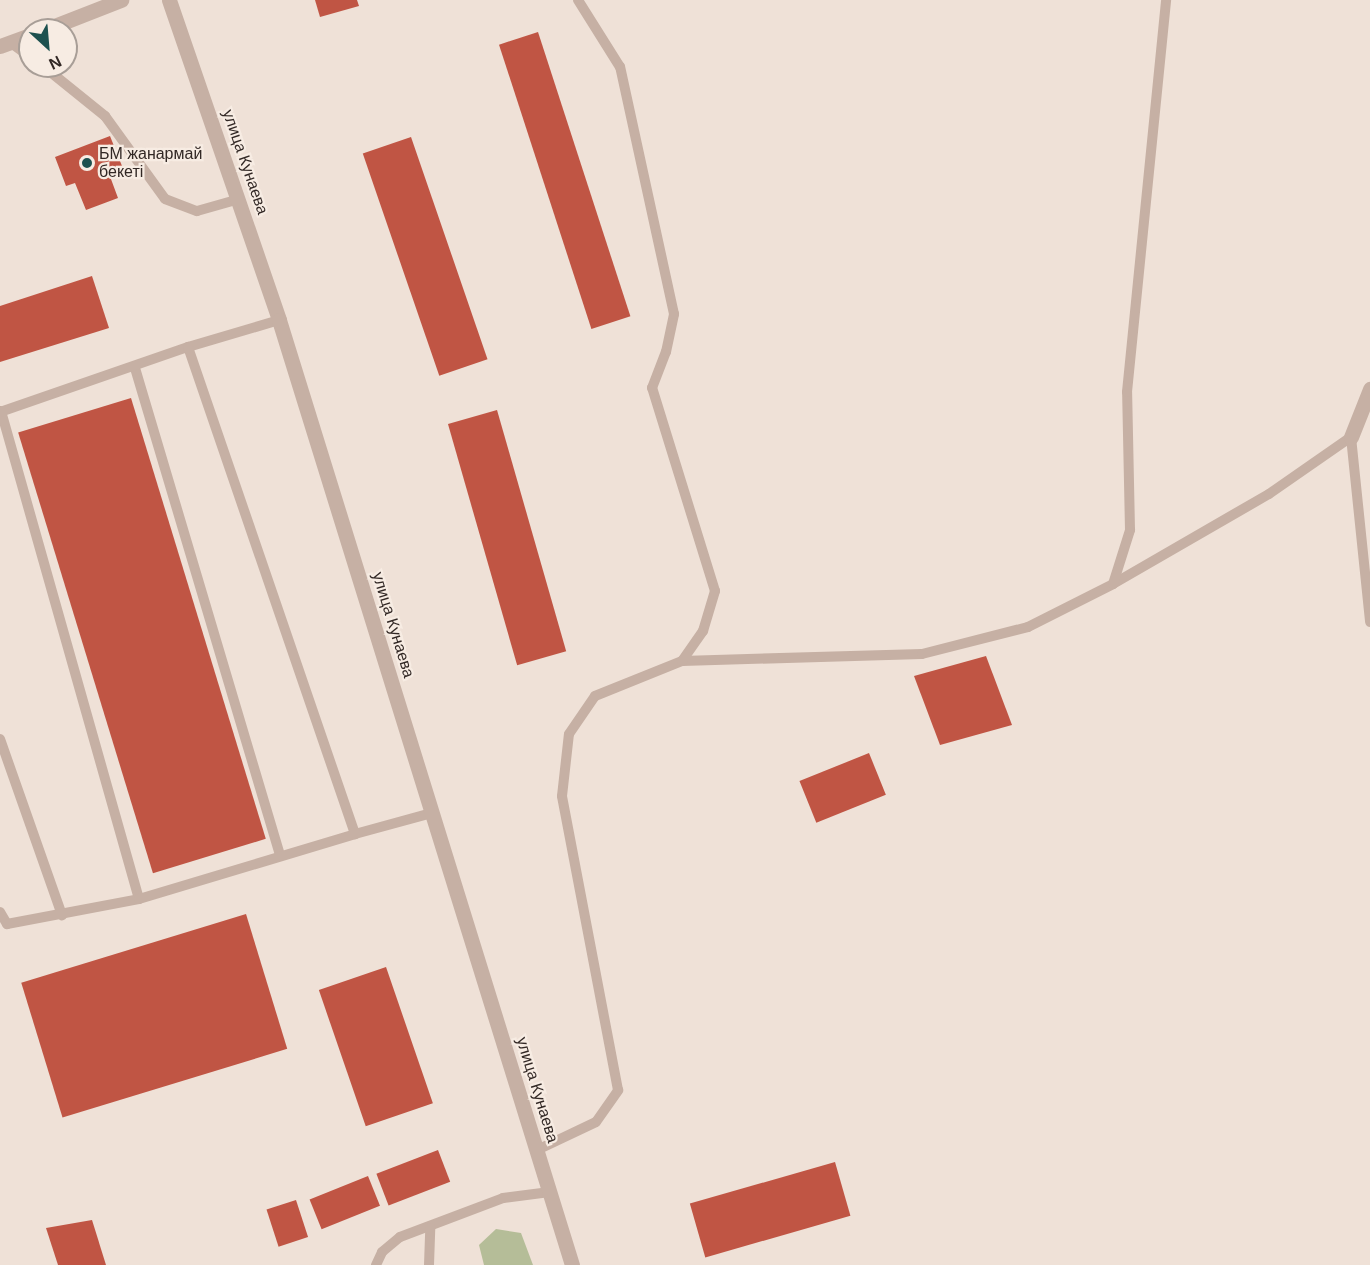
<!DOCTYPE html>
<meta charset="utf-8">
<style>
body{margin:0}
#map{position:relative;width:1370px;height:1265px;overflow:hidden;background:#efe1d7;font-family:Helvetica,sans-serif}
div>[style]{position:absolute}
.green>*{inset:0;background:#b5bd98}
.building>*{inset:0;background:#c05544;transform-origin:0 0}
.service>*{height:10px;margin:-5px;padding:0 5px;transform-origin:5px;border-radius:5px;background:#c6b0a4}
.minor>*{height:15px;margin:-7.5px;padding:0 7.5px;transform-origin:7.5px;border-radius:7.5px;background:#c6b0a4}
.tertiary>*{height:15px;margin:-7.5px;padding:0 7.5px;transform-origin:7.5px;border-radius:7.5px;background:#c6b0a4}
.dots>*{width:16px;height:16px;translate:-50% -50%;box-sizing:border-box;border:3px solid #f7ece3;border-radius:50%}
span{translate:-50% -50%;white-space:nowrap;text-align:center;line-height:1.15;-webkit-text-stroke:4.5px #f7ece3;paint-order:stroke}
.poi-label{font-size:16px;color:#322825}
.left{translate:0 -50%;text-align:left}
.street-label{font-size:16px;color:#322825}
.north{position:absolute;left:18px;top:18px;width:60px;height:60px;box-sizing:border-box;background:#f7ece3;border:2px solid #a89e97;border-radius:50%;rotate:154deg;font-size:16px;font-weight:700;line-height:24px;text-align:center;color:#322825}
.north::after{content:'';display:block;margin:auto;width:21px;height:27px;background:#1d514f;clip-path:polygon(50% 0,100% 100%,50% 72%,0 100%)}
</style>
<div id="map">
<div class="green">
<div style="clip-path:polygon(496px 1229px,521px 1233px,533px 1265px,484px 1265px,479px 1245px)"></div>
</div>
<div class="building">
<div style="clip-path:polygon(315px 0,357px 0,359px 6px,320px 17px)"></div>
<div style="left:538px;top:32px;width:299px;height:41px;rotate:72deg"></div>
<div style="clip-path:polygon(110px 136px,122px 166px,108px 171px,118px 198px,86px 210px,75px 183px,66px 186px,55px 157px)"></div>
<div style="left:411px;top:137px;width:235px;height:51px;rotate:71deg"></div>
<div style="clip-path:polygon(92px 276px,109px 328px,0 362px,0 306px)"></div>
<div style="left:131px;top:398px;width:461px;height:118px;rotate:73deg"></div>
<div style="left:497px;top:410px;width:251px;height:51px;rotate:74deg"></div>
<div style="clip-path:polygon(986px 656px,1012px 725px,940px 745px,914px 676px)"></div>
<div style="left:869px;top:753px;width:45px;height:75px;rotate:68deg"></div>
<div style="left:246px;top:914px;width:141px;height:235px;rotate:73deg"></div>
<div style="left:386px;top:967px;width:144px;height:71px;rotate:71deg"></div>
<div style="left:438px;top:1150px;width:34px;height:66px;rotate:69deg"></div>
<div style="left:835px;top:1162px;width:56px;height:151px;rotate:74deg"></div>
<div style="left:368px;top:1176px;width:32px;height:63px;rotate:68deg"></div>
<div style="left:296px;top:1200px;width:39px;height:31px;rotate:72deg"></div>
<div style="clip-path:polygon(92px 1220px,106px 1265px,58px 1265px,46px 1228px)"></div>
</div>
<div class="service">
<div style="left:11px;top:43px;width:24px;rotate:36deg"></div>
<div style="left:43px;top:66px;width:80px;rotate:38.9deg"></div>
<div style="left:105px;top:116px;width:102px;rotate:54.1deg"></div>
<div style="left:165px;top:199px;width:34px;rotate:21deg"></div>
<div style="left:197px;top:211px;width:44px;rotate:-15.9deg"></div>
<div style="left:188px;top:347px;width:95px;rotate:-16.5deg"></div>
<div style="left:135px;top:368px;width:508px;rotate:73.42deg"></div>
<div style="left:1px;top:411px;width:507px;rotate:74.21deg"></div>
<div style="left:0;top:412px;width:199px;rotate:-19.1deg"></div>
<div style="left:188px;top:347px;width:515px;rotate:71.07deg"></div>
<div style="left:355px;top:834px;width:80px;rotate:-15.3deg"></div>
<div style="left:1113px;top:584px;width:180px;rotate:-30deg"></div>
<div style="left:1269px;top:494px;width:100px;rotate:-34.8deg"></div>
<div style="left:1351px;top:437px;width:186px;rotate:84.1deg"></div>
<div style="left:682px;top:661px;width:240px;rotate:-1.7deg"></div>
<div style="left:922px;top:654px;width:109px;rotate:-14.3deg"></div>
<div style="left:1028px;top:627px;width:95px;rotate:-26.8deg"></div>
<div style="left:1113px;top:584px;width:57px;rotate:-72.5deg"></div>
<div style="left:1130px;top:530px;width:138px;rotate:-91.2deg"></div>
<div style="left:1127px;top:392px;width:394px;rotate:-84.3deg"></div>
<div style="left:0;top:739px;width:187px;rotate:70.6deg"></div>
<div style="left:0;top:912px;width:14px;rotate:60deg"></div>
<div style="left:7px;top:924px;width:134px;rotate:-10.7deg"></div>
<div style="left:139px;top:899px;width:226px;rotate:-16.7deg"></div>
<div style="left:537px;top:1150px;width:65px;rotate:-25.4deg"></div>
<div style="left:596px;top:1122px;width:39px;rotate:-55deg"></div>
<div style="left:618px;top:1090px;width:299px;rotate:-100.8deg"></div>
<div style="left:562px;top:796px;width:62px;rotate:-83.6deg"></div>
<div style="left:569px;top:734px;width:46px;rotate:-55.6deg"></div>
<div style="left:595px;top:696px;width:94px;rotate:-21.9deg"></div>
<div style="left:682px;top:661px;width:37px;rotate:-55deg"></div>
<div style="left:703px;top:631px;width:42px;rotate:-73.3deg"></div>
<div style="left:715px;top:591px;width:213px;rotate:-107.2deg"></div>
<div style="left:652px;top:388px;width:39px;rotate:-69deg"></div>
<div style="left:666px;top:352px;width:39px;rotate:-78deg"></div>
<div style="left:674px;top:314px;width:253px;rotate:-102.3deg"></div>
<div style="left:620px;top:67px;width:79px;rotate:-122.1deg"></div>
<div style="left:376px;top:1265px;width:14px;rotate:-65deg"></div>
<div style="left:382px;top:1252px;width:23px;rotate:-40deg"></div>
<div style="left:400px;top:1237px;width:110px;rotate:-20.7deg"></div>
<div style="left:503px;top:1198px;width:47px;rotate:-7.3deg"></div>
<div style="left:429px;top:1265px;width:37px;rotate:-88deg"></div>
</div>
<div class="minor">
<div style="left:1351px;top:437px;width:52px;rotate:-68.4deg"></div>
</div>
<div class="tertiary">
<div style="left:169px;top:0;width:338px;rotate:71deg"></div>
<div style="left:279px;top:320px;width:989px;rotate:72.77deg"></div>
<div style="left:44px;top:30px;width:83px;rotate:-21.3deg"></div>
<div style="left:0;top:46px;width:32px;rotate:-20deg"></div>
</div>
<div class="dots">
<div style="left:87px;top:163px;background:#1d514f"></div>
</div>
<div class="poi-label">
<span class="left" style="left:99px;top:163px">БМ жанармай<br>бекеті</span>
</div>
<div class="street-label">
<span style="left:245px;top:162px;rotate:71deg">улица Кунаева</span>
<span style="left:393px;top:625px;rotate:73deg">улица Кунаева</span>
<span style="left:537px;top:1090px;rotate:73deg">улица Кунаева</span>
</div>
<div class="north">N</div>
</div>
